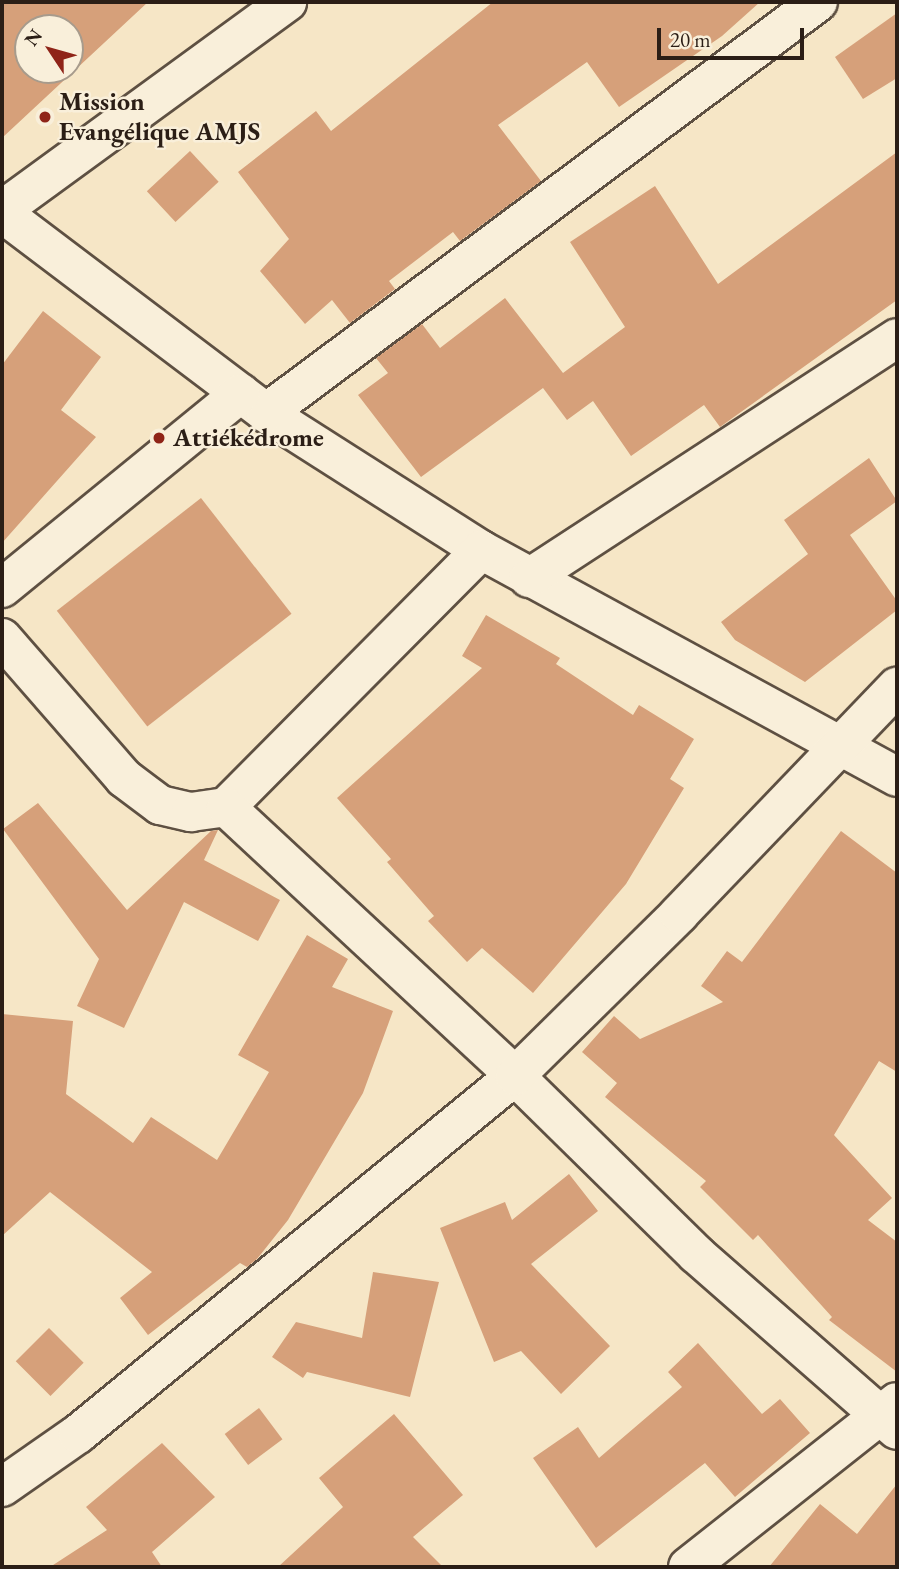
<!DOCTYPE html>
<meta charset="utf-8">
<style>
body{margin:0}
#map{position:relative;width:899px;height:1569px;overflow:hidden;background:#f6e6c6;font-family:"EB Garamond",serif}
div>[style]{position:absolute}
.building>*{inset:0;background:#d6a07a;transform-origin:0 0}
.roads{filter:drop-shadow(2px 0 #5e5042) drop-shadow(-2px 0 #5e5042) drop-shadow(0 2px #5e5042) drop-shadow(0 -2px #5e5042)}
.street>*{height:38px;margin:-19px;padding:0 19px;transform-origin:19px;border-radius:19px;background:#f9efda}
.dots>*{width:19px;height:19px;translate:-50% -50%;box-sizing:border-box;border:4px solid #f9efda;border-radius:50%}
span{translate:-50% -50%;white-space:nowrap;text-align:center;line-height:1.15;-webkit-text-stroke:5px #f9efda;paint-order:stroke}
.poi-label{font-size:26px;color:#2b1e16;font-weight:700}
.left{translate:0 -50%;text-align:left}
.frame{position:absolute;inset:0;border:4px solid #2b1e16;pointer-events:none}
.north{position:absolute;left:14px;top:14px;width:70px;height:70px;box-sizing:border-box;background:#f9efda;border:2px solid #a79b8c;border-radius:50%;rotate:306deg;font-size:19px;font-weight:700;line-height:28px;text-align:center;color:#2b1e16}
.north::after{content:'';display:block;margin:auto;width:24px;height:32px;background:#8f2418;clip-path:polygon(50% 0,100% 100%,50% 72%,0 100%)}
.scale{position:absolute;left:657px;top:28px;width:147px;height:32px;box-sizing:border-box;border:4px solid #2b1e16;border-top:0;padding-left:9px;font-size:21px;line-height:24px;white-space:nowrap;color:#2b1e16;-webkit-text-stroke:5px #f9efda;paint-order:stroke}
</style>
<div id="map">
<div class="building">
<div style="clip-path:polygon(evenodd,2px 2px,148px 2px,2px 138px,2px 2px,28px 28px,70px 28px,70px 70px,28px 70px,28px 28px)"></div>
<div style="clip-path:polygon(493px 2px,760px 2px,722px 36px,619px 107px,587px 62px,498px 125px,541px 181px,460px 241px,453px 232px,389px 281px,395px 289px,350px 323px,332px 300px,305px 324px,260px 271px,289px 239px,238px 172px,316px 111px,331px 131px)"></div>
<div style="clip-path:polygon(897px 13px,897px 78px,863px 99px,835px 57px)"></div>
<div style="left:190px;top:151px;width:42px;height:59px;rotate:47deg"></div>
<div style="clip-path:polygon(897px 152px,897px 300px,720px 427px,704px 405px,631px 456px,593px 401px,567px 420px,543px 388px,421px 477px,358px 395px,388px 373px,376px 358px,422px 324px,440px 348px,505px 298px,563px 373px,625px 327px,570px 242px,655px 186px,718px 284px)"></div>
<div style="clip-path:polygon(43px 311px,101px 357px,61px 410px,96px 437px,2px 543px,2px 365px)"></div>
<div style="clip-path:polygon(869px 458px,897px 501px,850px 535px,897px 601px,897px 610px,805px 682px,735px 640px,721px 622px,808px 554px,784px 520px)"></div>
<div style="left:201px;top:498px;width:147px;height:183px;rotate:52deg"></div>
<div style="clip-path:polygon(486px 615px,560px 658px,556px 664px,633px 715px,639px 705px,694px 739px,670px 779px,684px 788px,626px 884px,533px 993px,482px 948px,467px 962px,428px 921px,434px 916px,387px 862px,391px 859px,337px 798px,482px 668px,462px 656px)"></div>
<div style="clip-path:polygon(38px 803px,127px 910px,211px 831px,218px 830px,204px 860px,280px 900px,258px 941px,184px 902px,124px 1028px,77px 1006px,99px 959px,3px 829px)"></div>
<div style="clip-path:polygon(841px 831px,897px 873px,897px 1072px,879px 1061px,834px 1135px,892px 1198px,868px 1220px,897px 1242px,897px 1372px,829px 1320px,832px 1317px,758px 1235px,753px 1240px,700px 1187px,706px 1181px,605px 1097px,617px 1083px,582px 1052px,614px 1016px,640px 1039px,723px 1002px,701px 986px,727px 951px,742px 962px)"></div>
<div style="clip-path:polygon(307px 935px,348px 959px,332px 987px,393px 1011px,363px 1093px,288px 1220px,257px 1259px,247px 1267px,240px 1263px,148px 1335px,120px 1298px,152px 1272px,50px 1192px,2px 1236px,2px 1014px,73px 1021px,66px 1094px,133px 1143px,151px 1117px,217px 1160px,269px 1072px,238px 1055px)"></div>
<div style="clip-path:polygon(569px 1174px,598px 1211px,531px 1264px,610px 1346px,561px 1394px,521px 1351px,494px 1362px,440px 1228px,505px 1202px,512px 1220px)"></div>
<div style="clip-path:polygon(373px 1272px,439px 1282px,410px 1397px,307px 1372px,303px 1378px,272px 1357px,296px 1322px,362px 1338px)"></div>
<div style="left:49px;top:1328px;width:49px;height:47px;rotate:45deg"></div>
<div style="clip-path:polygon(698px 1343px,762px 1414px,780px 1399px,810px 1433px,735px 1497px,705px 1463px,596px 1548px,533px 1458px,578px 1427px,599px 1458px,682px 1387px,668px 1372px)"></div>
<div style="left:259px;top:1408px;width:39px;height:43px;rotate:53deg"></div>
<div style="clip-path:polygon(394px 1414px,463px 1495px,413px 1537px,443px 1567px,278px 1567px,343px 1507px,319px 1478px)"></div>
<div style="clip-path:polygon(162px 1443px,215px 1497px,152px 1552px,162px 1567px,50px 1567px,107px 1530px,86px 1507px)"></div>
<div style="clip-path:polygon(897px 1484px,897px 1567px,769px 1567px,820px 1504px,857px 1534px)"></div>
</div>
<div class="roads">
<div class="street">
<div style="left:2px;top:210px;width:353px;rotate:-36.1deg"></div>
<div style="left:2px;top:213px;width:331px;rotate:37.1deg"></div>
<div style="left:266px;top:413px;width:255px;rotate:32.5deg"></div>
<div style="left:481px;top:550px;width:474px;rotate:28.6deg"></div>
<div style="left:266px;top:413px;width:688px;rotate:-36.67deg"></div>
<div style="left:529px;top:578px;width:439px;rotate:-33.1deg"></div>
<div style="left:2px;top:588px;width:308px;rotate:-39.2deg"></div>
<div style="left:2px;top:638px;width:186px;rotate:48.9deg"></div>
<div style="left:124px;top:778px;width:45px;rotate:36.9deg"></div>
<div style="left:160px;top:805px;width:32px;rotate:13deg"></div>
<div style="left:191px;top:812px;width:35px;rotate:-8deg"></div>
<div style="left:226px;top:807px;width:362px;rotate:-45.2deg"></div>
<div style="left:226px;top:807px;width:395px;rotate:42.9deg"></div>
<div style="left:515px;top:1076px;width:254px;rotate:44.5deg"></div>
<div style="left:696px;top:1254px;width:267px;rotate:41.2deg"></div>
<div style="left:2px;top:1487px;width:93px;rotate:-34.9deg"></div>
<div style="left:78px;top:1434px;width:565px;rotate:-39.33deg"></div>
<div style="left:515px;top:1076px;width:231px;rotate:-44.6deg"></div>
<div style="left:679px;top:914px;width:315px;rotate:-46.2deg"></div>
<div style="left:688px;top:1567px;width:266px;rotate:-38.3deg"></div>
</div>
</div>
<div class="dots">
<div style="left:45px;top:117px;background:#8f2418"></div>
<div style="left:159px;top:438px;background:#8f2418"></div>
</div>
<div class="poi-label">
<span class="left" style="left:59px;top:117px">Mission<br>Evangélique AMJS</span>
<span class="left" style="left:173px;top:438px">Attiékédrome</span>
</div>
<div class="frame"></div>
<div class="north">N</div>
<div class="scale">20 m</div>
</div>
